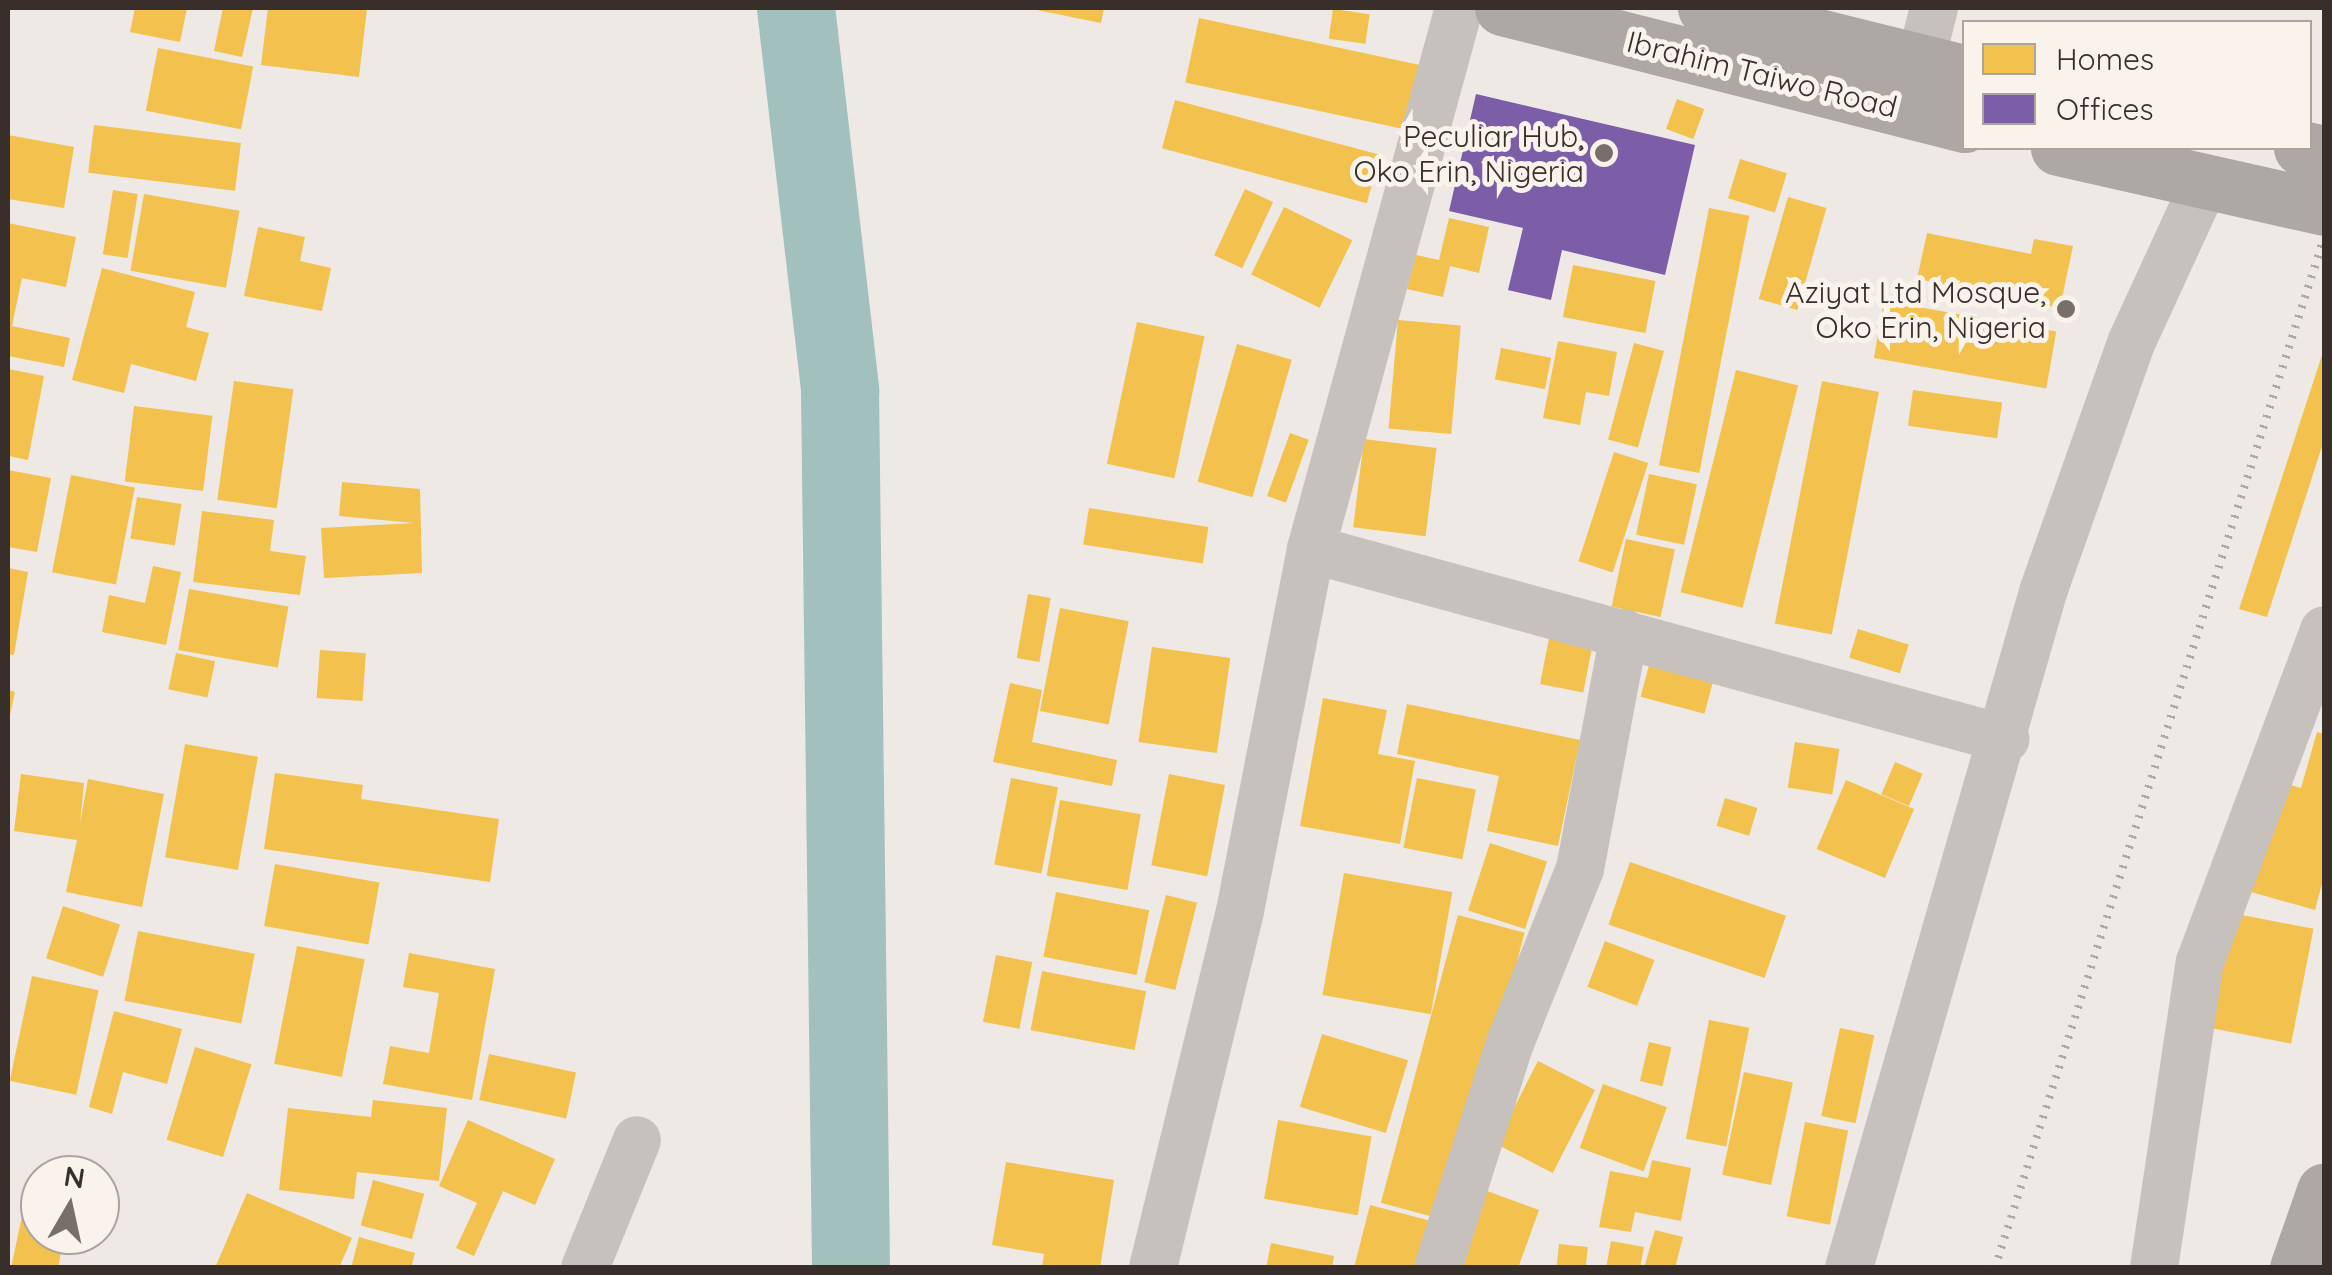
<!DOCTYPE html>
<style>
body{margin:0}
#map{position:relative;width:2332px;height:1275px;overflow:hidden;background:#eee9e4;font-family:Quicksand,sans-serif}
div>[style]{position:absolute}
.homes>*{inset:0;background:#f2c14e;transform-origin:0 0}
.offices>*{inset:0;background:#7b5ea7}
.river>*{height:78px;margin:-39px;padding:0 39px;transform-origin:39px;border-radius:39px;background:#a1c0be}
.minor>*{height:48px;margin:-24px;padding:0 24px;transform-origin:24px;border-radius:24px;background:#c7c1bd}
.highway>*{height:55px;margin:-27.5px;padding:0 27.5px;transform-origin:27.5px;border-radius:27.5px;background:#ada8a3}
.rail>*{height:8px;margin-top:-4px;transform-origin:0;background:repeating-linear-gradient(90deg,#afaaa7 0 2.5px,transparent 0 10.5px)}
.dots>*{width:28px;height:28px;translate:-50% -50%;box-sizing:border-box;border:5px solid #faf3ec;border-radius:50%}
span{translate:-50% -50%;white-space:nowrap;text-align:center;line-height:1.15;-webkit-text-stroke:10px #faf3ec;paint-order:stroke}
.street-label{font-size:30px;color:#382e2a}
.poi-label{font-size:30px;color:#382e2a}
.right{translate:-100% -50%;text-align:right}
.frame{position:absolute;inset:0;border:10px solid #382e2a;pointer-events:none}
.legend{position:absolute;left:1962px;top:20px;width:350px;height:130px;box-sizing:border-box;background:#faf3ec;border:2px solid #aca49e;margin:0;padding:12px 18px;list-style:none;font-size:30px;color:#382e2a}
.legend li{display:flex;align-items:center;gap:20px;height:50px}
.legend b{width:50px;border:2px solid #aca49e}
.north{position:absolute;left:20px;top:1155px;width:100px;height:100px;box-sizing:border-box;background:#faf3ec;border:2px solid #aca49e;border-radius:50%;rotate:9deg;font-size:28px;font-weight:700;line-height:40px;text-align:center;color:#382e2a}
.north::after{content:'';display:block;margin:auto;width:35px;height:45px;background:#786f6b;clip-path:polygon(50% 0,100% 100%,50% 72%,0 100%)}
</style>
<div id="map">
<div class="homes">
<div style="clip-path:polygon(135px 8px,187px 8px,180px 42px,130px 32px)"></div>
<div style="clip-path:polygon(223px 8px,253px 8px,242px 57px,214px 51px)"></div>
<div style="clip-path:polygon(268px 8px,367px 8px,359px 77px,261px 65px)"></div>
<div style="clip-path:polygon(1027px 8px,1104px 8px,1101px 23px)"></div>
<div style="left:1333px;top:9px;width:37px;height:30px;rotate:8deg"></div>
<div style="left:1199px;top:18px;width:227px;height:66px;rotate:12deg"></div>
<div style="left:158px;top:48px;width:97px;height:64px;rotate:11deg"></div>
<div style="left:1677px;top:99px;width:29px;height:32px;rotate:20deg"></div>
<div style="left:1175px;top:100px;width:212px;height:50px;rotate:15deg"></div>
<div style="left:94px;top:125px;width:148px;height:48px;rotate:7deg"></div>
<div style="clip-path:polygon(8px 135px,74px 147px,64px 208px,8px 199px)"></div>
<div style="left:1740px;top:159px;width:49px;height:41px;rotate:17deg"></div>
<div style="left:1245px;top:189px;width:31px;height:73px;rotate:25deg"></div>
<div style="left:113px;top:190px;width:25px;height:65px;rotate:9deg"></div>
<div style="left:144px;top:194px;width:97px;height:78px;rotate:10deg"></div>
<div style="left:1788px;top:197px;width:40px;height:106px;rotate:16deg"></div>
<div style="left:1284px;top:207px;width:76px;height:75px;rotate:26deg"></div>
<div style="left:1709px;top:208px;width:41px;height:262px;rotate:11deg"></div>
<div style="clip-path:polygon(1449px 218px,1489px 227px,1479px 273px,1450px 266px,1443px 297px,1407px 289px,1416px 255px,1439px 260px)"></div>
<div style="clip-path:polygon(8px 223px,76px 237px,66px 287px,22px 278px,12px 326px,70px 338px,64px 367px,8px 356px)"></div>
<div style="clip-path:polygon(258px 227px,305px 237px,300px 261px,331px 268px,322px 311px,244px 296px)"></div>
<div style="clip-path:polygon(1927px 233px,2031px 254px,2034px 239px,2073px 246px,2060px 308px,1917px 279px)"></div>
<div style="left:1573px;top:265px;width:84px;height:53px;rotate:11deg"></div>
<div style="clip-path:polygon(102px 268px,195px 292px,186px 327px,209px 333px,196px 381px,131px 364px,124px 393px,72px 380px)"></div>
<div style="left:1884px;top:301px;width:175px;height:58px;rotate:10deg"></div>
<div style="left:1398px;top:320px;width:63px;height:109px;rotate:5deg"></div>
<div style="left:1137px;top:322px;width:69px;height:145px;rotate:12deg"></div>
<div style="clip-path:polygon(1558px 341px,1617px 352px,1609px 396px,1586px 392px,1580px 425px,1543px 418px)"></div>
<div style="left:1634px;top:343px;width:31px;height:100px;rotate:15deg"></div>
<div style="left:1237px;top:344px;width:57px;height:143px;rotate:16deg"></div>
<div style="left:1501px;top:348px;width:51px;height:32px;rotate:11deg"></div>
<div style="clip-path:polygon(2324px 349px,2324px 440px,2267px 617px,2239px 609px)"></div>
<div style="clip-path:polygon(8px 369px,44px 376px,28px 460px,8px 456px)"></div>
<div style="left:1736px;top:370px;width:64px;height:229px;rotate:14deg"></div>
<div style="left:234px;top:381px;width:60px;height:120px;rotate:8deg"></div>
<div style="left:1822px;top:381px;width:58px;height:247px;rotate:11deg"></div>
<div style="left:1913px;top:390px;width:90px;height:36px;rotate:8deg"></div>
<div style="left:134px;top:406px;width:79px;height:76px;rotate:7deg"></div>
<div style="left:1290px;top:433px;width:20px;height:67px;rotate:20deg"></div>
<div style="left:1364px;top:439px;width:73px;height:89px;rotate:7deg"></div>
<div style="left:1614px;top:452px;width:36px;height:115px;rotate:18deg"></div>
<div style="clip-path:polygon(8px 470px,51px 478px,37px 552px,8px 547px)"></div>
<div style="left:1649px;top:474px;width:49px;height:62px;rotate:12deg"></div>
<div style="left:71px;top:475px;width:65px;height:99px;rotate:11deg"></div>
<div style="clip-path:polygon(342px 482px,420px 489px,422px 573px,324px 578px,321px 528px,414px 523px,339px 516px)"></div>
<div style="left:137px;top:497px;width:45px;height:42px;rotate:9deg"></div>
<div style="left:1089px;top:508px;width:121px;height:37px;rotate:9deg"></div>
<div style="clip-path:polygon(202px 511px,274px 520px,270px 551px,306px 556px,300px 595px,193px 582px)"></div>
<div style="left:1626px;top:539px;width:50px;height:69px;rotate:12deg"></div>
<div style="clip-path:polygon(153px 566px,181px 572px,166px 645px,102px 632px,109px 595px,145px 603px)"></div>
<div style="clip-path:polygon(8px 568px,28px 572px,14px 655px,8px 654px)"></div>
<div style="left:189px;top:589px;width:101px;height:62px;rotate:10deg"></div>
<div style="left:1028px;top:594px;width:23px;height:65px;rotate:10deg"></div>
<div style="left:1060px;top:608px;width:70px;height:105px;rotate:11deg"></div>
<div style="left:1858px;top:629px;width:53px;height:30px;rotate:17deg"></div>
<div style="left:1550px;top:633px;width:44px;height:52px;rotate:11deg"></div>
<div style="left:1152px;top:647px;width:79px;height:96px;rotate:8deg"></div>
<div style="left:320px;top:650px;width:46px;height:48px;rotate:4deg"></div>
<div style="left:176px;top:653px;width:40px;height:37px;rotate:12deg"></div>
<div style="left:1651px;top:658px;width:66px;height:40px;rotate:15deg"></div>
<div style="clip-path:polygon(1010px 683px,1042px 690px,1032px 742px,1117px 760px,1112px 786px,993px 762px)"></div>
<div style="clip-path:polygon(8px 690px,15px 692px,9px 720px,8px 720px)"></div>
<div style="clip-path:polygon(1323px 698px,1387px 710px,1378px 754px,1415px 761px,1400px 844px,1300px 826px)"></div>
<div style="clip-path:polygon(1407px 704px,1580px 740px,1558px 846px,1487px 831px,1499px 776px,1397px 754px)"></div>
<div style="clip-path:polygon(2317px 732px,2324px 734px,2324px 876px,2315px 910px,2251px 892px,2283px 783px,2301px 788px)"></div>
<div style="left:1795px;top:742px;width:45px;height:46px;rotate:9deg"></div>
<div style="left:185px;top:744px;width:74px;height:115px;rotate:10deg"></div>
<div style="left:1895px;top:762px;width:30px;height:35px;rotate:23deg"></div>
<div style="clip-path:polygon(275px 773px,363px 785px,361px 799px,499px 819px,490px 882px,264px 849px)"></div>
<div style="clip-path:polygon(21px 774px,84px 783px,80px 824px,88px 779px,164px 794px,142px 907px,66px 892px,77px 840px,14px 831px)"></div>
<div style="left:1169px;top:774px;width:57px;height:93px;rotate:11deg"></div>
<div style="left:1011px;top:778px;width:48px;height:88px;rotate:11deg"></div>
<div style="left:1417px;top:778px;width:60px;height:71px;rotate:11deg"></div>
<div style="left:1846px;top:780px;width:74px;height:75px;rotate:23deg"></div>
<div style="left:1725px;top:798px;width:34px;height:29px;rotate:17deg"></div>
<div style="left:1060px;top:800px;width:82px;height:77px;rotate:10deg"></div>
<div style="left:1490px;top:843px;width:60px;height:71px;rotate:18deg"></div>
<div style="left:1630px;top:862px;width:165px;height:66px;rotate:19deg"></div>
<div style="left:275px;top:864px;width:106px;height:63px;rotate:10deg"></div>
<div style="left:1344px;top:873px;width:110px;height:124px;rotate:10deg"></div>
<div style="left:1056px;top:892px;width:95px;height:66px;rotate:11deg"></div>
<div style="left:1166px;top:895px;width:32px;height:90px;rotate:14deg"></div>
<div style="left:63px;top:906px;width:60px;height:55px;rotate:18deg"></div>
<div style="left:2232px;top:913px;width:83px;height:117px;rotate:11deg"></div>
<div style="left:1458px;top:915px;width:69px;height:298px;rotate:15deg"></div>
<div style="left:138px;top:931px;width:119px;height:71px;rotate:11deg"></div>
<div style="left:1605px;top:941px;width:53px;height:49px;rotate:21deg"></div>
<div style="left:297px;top:946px;width:69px;height:120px;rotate:11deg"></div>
<div style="clip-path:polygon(409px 953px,495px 969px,472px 1100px,383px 1084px,390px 1046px,429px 1053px,439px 993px,403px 987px)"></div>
<div style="left:996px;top:955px;width:37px;height:68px;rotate:11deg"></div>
<div style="left:1042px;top:971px;width:106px;height:60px;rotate:11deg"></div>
<div style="left:32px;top:976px;width:68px;height:107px;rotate:12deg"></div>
<div style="clip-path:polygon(114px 1011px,182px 1029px,167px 1084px,123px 1072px,112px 1114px,89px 1107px)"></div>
<div style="left:1709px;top:1020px;width:41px;height:121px;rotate:11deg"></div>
<div style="left:1840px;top:1028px;width:35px;height:90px;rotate:12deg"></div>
<div style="left:1322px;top:1034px;width:90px;height:76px;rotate:17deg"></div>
<div style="left:1649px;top:1042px;width:23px;height:40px;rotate:13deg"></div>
<div style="left:195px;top:1047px;width:59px;height:97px;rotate:17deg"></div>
<div style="left:489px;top:1054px;width:89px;height:47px;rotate:12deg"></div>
<div style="left:1538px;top:1061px;width:64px;height:93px;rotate:27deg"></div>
<div style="left:1744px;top:1072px;width:50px;height:105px;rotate:12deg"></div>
<div style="left:1603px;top:1084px;width:68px;height:68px;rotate:20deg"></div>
<div style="clip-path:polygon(373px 1100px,447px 1108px,439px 1181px,357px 1172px,354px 1199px,279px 1190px,288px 1108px,371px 1117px)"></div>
<div style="clip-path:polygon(468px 1120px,555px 1159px,535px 1205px,503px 1191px,474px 1256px,456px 1248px,477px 1203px,439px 1186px)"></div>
<div style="left:1278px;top:1120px;width:95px;height:80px;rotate:10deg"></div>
<div style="left:1805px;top:1122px;width:44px;height:96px;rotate:11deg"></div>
<div style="clip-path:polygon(1652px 1160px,1691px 1168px,1681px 1221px,1635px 1212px,1631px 1232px,1599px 1227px,1610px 1171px,1648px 1178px)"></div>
<div style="clip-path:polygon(1006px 1162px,1114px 1180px,1100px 1268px,1042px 1268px,1044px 1254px,992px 1245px)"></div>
<div style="left:373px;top:1180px;width:53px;height:47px;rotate:15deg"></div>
<div style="clip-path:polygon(1479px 1188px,1539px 1210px,1518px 1268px,1450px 1268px)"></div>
<div style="clip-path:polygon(247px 1193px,352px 1238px,339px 1268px,215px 1268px)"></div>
<div style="clip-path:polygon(1370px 1205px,1435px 1222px,1424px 1268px,1354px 1268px)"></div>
<div style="clip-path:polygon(22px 1216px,40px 1220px,40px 1235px,64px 1235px,58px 1268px,11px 1268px)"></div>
<div style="clip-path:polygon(1655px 1230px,1683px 1237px,1675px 1268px,1644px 1268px)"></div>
<div style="clip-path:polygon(359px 1237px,415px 1253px,411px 1268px,351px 1268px)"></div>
<div style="clip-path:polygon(1611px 1241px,1644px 1247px,1640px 1268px,1606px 1268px)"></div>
<div style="clip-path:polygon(1271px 1243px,1334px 1256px,1332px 1268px,1266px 1268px)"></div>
<div style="left:1559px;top:1244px;width:29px;height:24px;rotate:6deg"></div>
</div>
<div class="offices">
<div style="clip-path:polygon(1476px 94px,1695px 145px,1665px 275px,1562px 250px,1551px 300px,1508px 290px,1523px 228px,1449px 211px)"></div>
</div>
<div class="river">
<div style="left:796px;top:8px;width:386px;rotate:83.4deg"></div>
<div style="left:840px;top:391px;width:877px;rotate:89.28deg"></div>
</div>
<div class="minor">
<div style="left:1920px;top:63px;width:57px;rotate:-75.7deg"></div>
<div style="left:1311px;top:549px;width:720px;rotate:15.31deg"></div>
<div style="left:585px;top:1268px;width:138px;rotate:-67.9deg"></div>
<div style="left:1153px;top:1268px;width:367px;rotate:-76.3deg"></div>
<div style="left:1240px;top:911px;width:369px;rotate:-78.9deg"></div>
<div style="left:1311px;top:549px;width:561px;rotate:-74.7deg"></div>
<div style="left:1438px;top:1268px;width:236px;rotate:-72.3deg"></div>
<div style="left:1510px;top:1043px;width:188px;rotate:-68.1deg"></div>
<div style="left:1580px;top:869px;width:240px;rotate:-79.4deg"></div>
<div style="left:1849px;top:1268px;width:706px;rotate:-73.98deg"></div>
<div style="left:2044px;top:589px;width:263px;rotate:-70.5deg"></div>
<div style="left:2132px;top:341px;width:177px;rotate:-65.3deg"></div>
<div style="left:2154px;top:1268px;width:309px;rotate:-81.5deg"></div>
<div style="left:2200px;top:962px;width:354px;rotate:-69.5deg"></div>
</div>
<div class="highway">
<div style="left:1502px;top:8px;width:477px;rotate:14.2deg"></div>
<div style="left:1705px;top:8px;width:267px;rotate:13.9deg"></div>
<div style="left:2058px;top:148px;width:273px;rotate:12.7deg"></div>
<div style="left:2301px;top:148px;width:24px;rotate:12deg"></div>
<div style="left:2297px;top:1268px;width:82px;rotate:-70.7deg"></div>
</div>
<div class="rail">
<div style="left:1995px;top:1268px;width:1081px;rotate:-72.29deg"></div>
</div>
<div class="dots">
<div style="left:1604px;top:153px;background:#786f6b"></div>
<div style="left:2066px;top:309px;background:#786f6b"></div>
</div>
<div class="street-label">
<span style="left:1762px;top:74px;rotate:14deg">Ibrahim Taiwo Road</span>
</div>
<div class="poi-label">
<span class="right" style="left:1584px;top:153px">Peculiar Hub,<br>Oko Erin, Nigeria</span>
<span class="right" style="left:2046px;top:309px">Aziyat Ltd Mosque,<br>Oko Erin, Nigeria</span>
</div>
<div class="frame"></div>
<ul class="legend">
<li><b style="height:28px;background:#f2c14e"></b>Homes</li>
<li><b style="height:28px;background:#7b5ea7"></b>Offices</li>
</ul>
<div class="north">N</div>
</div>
